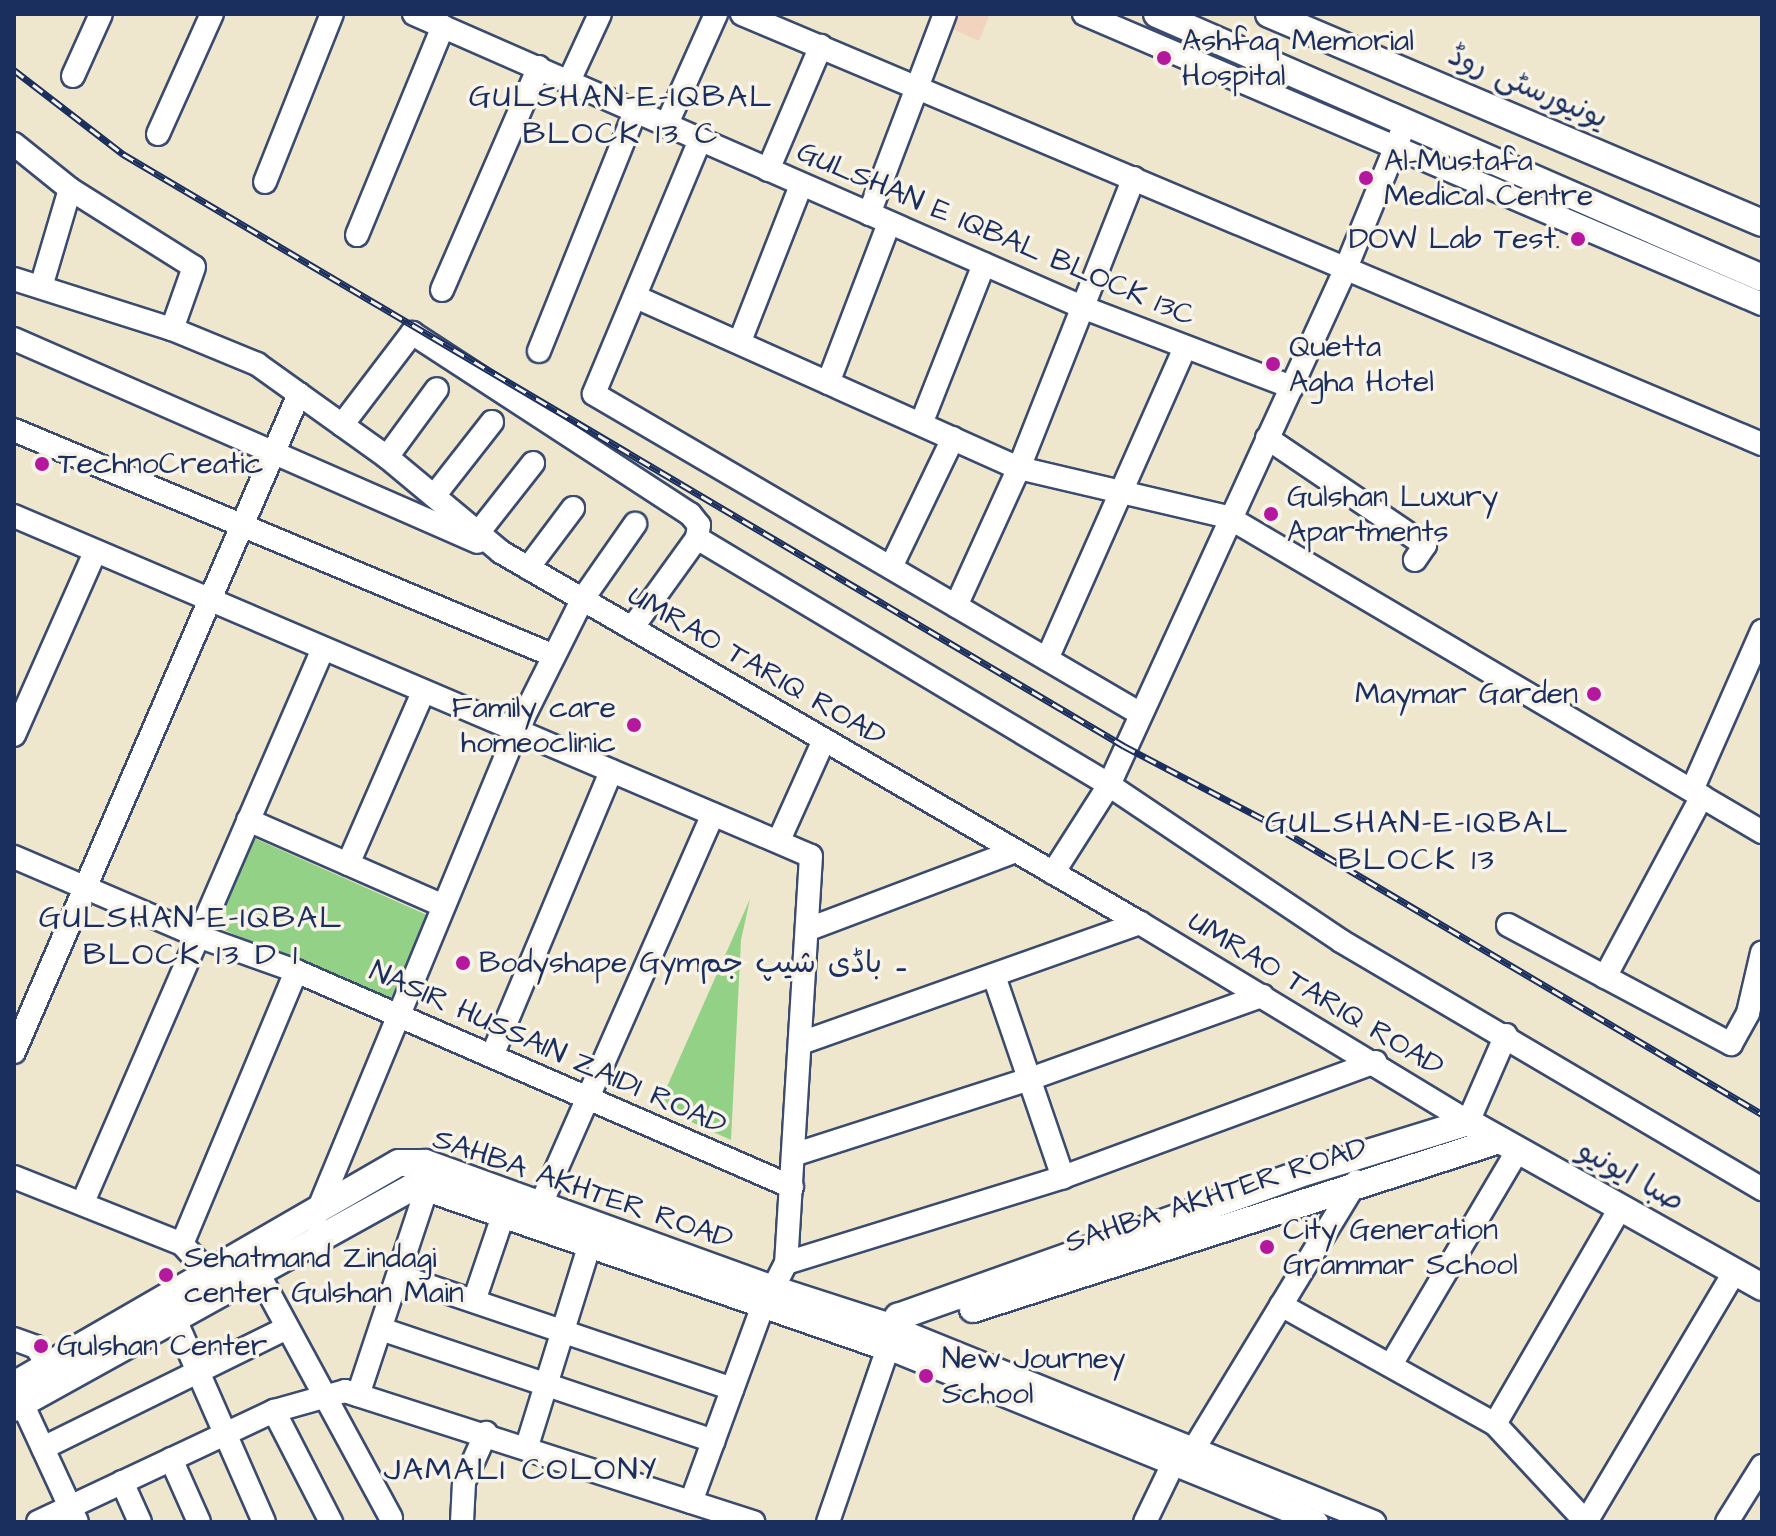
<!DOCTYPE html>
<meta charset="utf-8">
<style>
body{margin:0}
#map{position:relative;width:1776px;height:1536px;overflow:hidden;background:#eee7cd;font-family:"Architects Daughter","Playpen Sans Arabic",sans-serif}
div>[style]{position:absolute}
.built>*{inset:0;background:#f2d4be}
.green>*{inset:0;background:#93d186;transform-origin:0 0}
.roads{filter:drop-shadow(2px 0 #3b4b6f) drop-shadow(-2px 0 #3b4b6f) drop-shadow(0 2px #3b4b6f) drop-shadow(0 -2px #3b4b6f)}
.minor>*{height:22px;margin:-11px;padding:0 11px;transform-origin:11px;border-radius:11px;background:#fff}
.major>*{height:26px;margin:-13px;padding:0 13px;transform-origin:13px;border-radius:13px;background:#fff}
.rail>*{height:7px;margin-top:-3.5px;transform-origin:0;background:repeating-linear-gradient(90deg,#f7f3e8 0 12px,#1b2f5e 0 24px);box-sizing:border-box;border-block:2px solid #1b2f5e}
.dots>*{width:22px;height:22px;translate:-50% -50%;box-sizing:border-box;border:4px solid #f7f3e8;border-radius:50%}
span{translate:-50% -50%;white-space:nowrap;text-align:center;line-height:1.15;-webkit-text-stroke:7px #f7f3e8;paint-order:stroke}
.poi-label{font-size:30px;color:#1b2f5e}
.left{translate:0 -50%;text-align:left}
.right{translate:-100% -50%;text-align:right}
.street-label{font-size:30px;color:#1b2f5e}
.neighbourhood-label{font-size:32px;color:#1b2f5e;letter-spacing:2px}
.frame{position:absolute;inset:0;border:16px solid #1b2f5e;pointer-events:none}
</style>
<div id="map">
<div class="built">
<div style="clip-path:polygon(958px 14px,990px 14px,979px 41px,952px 29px)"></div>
</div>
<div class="green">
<div style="left:254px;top:838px;width:190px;height:96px;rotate:24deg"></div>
<div style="clip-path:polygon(750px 899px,741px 940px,731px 1140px,658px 1107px)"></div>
</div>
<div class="roads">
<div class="minor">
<div style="left:414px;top:14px;width:729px;rotate:23.68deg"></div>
<div style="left:1082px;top:307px;width:225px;rotate:20.9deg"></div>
<div style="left:742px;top:14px;width:1107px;rotate:22.86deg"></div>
<div style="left:1084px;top:14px;width:737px;rotate:23.16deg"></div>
<div style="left:73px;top:76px;width:68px;rotate:-65.7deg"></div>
<div style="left:569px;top:81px;width:74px;rotate:-65.2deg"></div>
<div style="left:666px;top:126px;width:123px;rotate:-65.9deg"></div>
<div style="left:158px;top:134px;width:132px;rotate:-65.8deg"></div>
<div style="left:700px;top:140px;width:275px;rotate:112.7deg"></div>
<div style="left:594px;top:394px;width:631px;rotate:30.34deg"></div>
<div style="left:14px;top:144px;width:72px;rotate:38.8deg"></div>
<div style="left:70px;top:189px;width:146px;rotate:32.2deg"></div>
<div style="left:194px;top:267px;width:66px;rotate:109.5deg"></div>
<div style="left:768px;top:170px;width:135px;rotate:-66.9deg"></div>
<div style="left:265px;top:182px;width:181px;rotate:-68.3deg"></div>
<div style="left:869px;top:214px;width:214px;rotate:-69.2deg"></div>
<div style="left:357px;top:235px;width:226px;rotate:-67.6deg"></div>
<div style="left:14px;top:279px;width:166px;rotate:17.6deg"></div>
<div style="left:172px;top:329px;width:92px;rotate:22.4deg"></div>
<div style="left:257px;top:364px;width:160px;rotate:35.6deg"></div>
<div style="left:387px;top:457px;width:148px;rotate:39.8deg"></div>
<div style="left:501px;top:552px;width:739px;rotate:30.14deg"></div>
<div style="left:1140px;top:923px;width:384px;rotate:31.2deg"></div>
<div style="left:1468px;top:1122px;width:95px;rotate:-66.4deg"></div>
<div style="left:41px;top:287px;width:102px;rotate:-73.5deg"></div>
<div style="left:442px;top:290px;width:243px;rotate:-66.5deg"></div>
<div style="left:636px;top:297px;width:419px;rotate:24.1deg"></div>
<div style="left:1019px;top:468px;width:215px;rotate:13.2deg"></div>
<div style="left:1228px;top:517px;width:620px;rotate:30.54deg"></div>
<div style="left:14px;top:339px;width:506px;rotate:23.63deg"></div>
<div style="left:740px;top:341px;width:168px;rotate:-68.6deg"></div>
<div style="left:539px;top:351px;width:258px;rotate:-68.1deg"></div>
<div style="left:828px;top:383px;width:171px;rotate:-69.1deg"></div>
<div style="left:921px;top:424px;width:172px;rotate:-68.5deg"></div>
<div style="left:342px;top:425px;width:116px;rotate:-52.7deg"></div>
<div style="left:412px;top:333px;width:332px;rotate:33.1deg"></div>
<div style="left:690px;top:514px;width:14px;rotate:51deg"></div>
<div style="left:699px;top:525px;width:13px;rotate:99deg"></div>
<div style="left:697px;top:538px;width:111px;rotate:125.8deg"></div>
<div style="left:14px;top:430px;width:583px;rotate:22.7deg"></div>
<div style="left:1267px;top:438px;width:191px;rotate:34.1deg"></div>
<div style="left:1425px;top:545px;width:18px;rotate:124deg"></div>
<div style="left:387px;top:457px;width:84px;rotate:-53.7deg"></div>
<div style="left:434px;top:496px;width:94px;rotate:-51.9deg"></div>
<div style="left:14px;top:516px;width:866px;rotate:23.1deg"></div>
<div style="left:811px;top:856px;width:408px;rotate:93.5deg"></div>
<div style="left:786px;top:1263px;width:29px;rotate:117deg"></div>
<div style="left:478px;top:533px;width:89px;rotate:-51.8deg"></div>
<div style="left:697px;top:538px;width:480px;rotate:30.9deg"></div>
<div style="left:1109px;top:785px;width:280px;rotate:33.9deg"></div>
<div style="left:1341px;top:941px;width:489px;rotate:30.5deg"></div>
<div style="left:891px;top:567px;width:143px;rotate:-64.3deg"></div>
<div style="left:528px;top:568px;width:75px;rotate:-53.1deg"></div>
<div style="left:956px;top:606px;width:152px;rotate:-65.5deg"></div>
<div style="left:1019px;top:468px;width:312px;rotate:-68.4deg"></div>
<div style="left:1047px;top:659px;width:340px;rotate:-66.1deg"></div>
<div style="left:14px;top:735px;width:200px;rotate:-66.1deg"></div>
<div style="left:1692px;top:790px;width:174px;rotate:-66.2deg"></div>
<div style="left:248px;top:820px;width:212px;rotate:23.7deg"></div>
<div style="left:779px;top:840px;width:110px;rotate:-65.8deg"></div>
<div style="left:14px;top:857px;width:200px;rotate:23.2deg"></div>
<div style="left:198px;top:936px;width:104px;rotate:19.7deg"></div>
<div style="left:296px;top:971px;width:541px;rotate:23.53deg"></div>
<div style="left:348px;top:864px;width:188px;rotate:-66.4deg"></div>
<div style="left:1053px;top:873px;width:104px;rotate:-57.5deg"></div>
<div style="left:1109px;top:785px;width:569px;rotate:-65.37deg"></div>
<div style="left:1346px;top:268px;width:158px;rotate:-67.7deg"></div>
<div style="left:1508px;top:925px;width:253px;rotate:28.1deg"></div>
<div style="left:1731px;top:1044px;width:35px;rotate:-61deg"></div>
<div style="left:1748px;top:1013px;width:62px;rotate:-76.9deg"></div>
<div style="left:809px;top:929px;width:220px;rotate:-20.7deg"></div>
<div style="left:994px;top:976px;width:213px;rotate:71.1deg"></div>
<div style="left:1605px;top:977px;width:205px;rotate:-61.8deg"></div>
<div style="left:801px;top:1043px;width:360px;rotate:-19.5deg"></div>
<div style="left:14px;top:1052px;width:717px;rotate:-66.58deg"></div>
<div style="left:492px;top:1056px;width:309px;rotate:-67.3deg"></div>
<div style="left:793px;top:1155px;width:246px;rotate:-17.8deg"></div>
<div style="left:1027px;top:1080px;width:250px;rotate:-19.7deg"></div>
<div style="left:14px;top:1177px;width:181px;rotate:21.7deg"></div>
<div style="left:182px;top:1244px;width:53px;rotate:47.3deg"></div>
<div style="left:83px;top:1202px;width:601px;rotate:-66.55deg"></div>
<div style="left:541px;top:1204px;width:426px;rotate:-66.2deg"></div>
<div style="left:314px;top:1220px;width:528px;rotate:-67.51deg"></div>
<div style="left:516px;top:732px;width:148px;rotate:-63.4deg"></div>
<div style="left:582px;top:600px;width:93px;rotate:-55.1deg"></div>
<div style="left:182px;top:1244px;width:296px;rotate:-67.3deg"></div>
<div style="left:786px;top:1263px;width:290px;rotate:-17.2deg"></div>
<div style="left:1063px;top:1177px;width:333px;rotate:-20.2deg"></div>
<div style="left:257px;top:1271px;width:281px;rotate:61.5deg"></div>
<div style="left:399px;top:1276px;width:352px;rotate:18.7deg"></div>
<div style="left:474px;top:1301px;width:90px;rotate:-71.2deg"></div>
<div style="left:1281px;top:1305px;width:245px;rotate:29.1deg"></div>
<div style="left:1495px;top:1424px;width:134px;rotate:47.1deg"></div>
<div style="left:174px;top:1317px;width:224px;rotate:66.3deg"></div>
<div style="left:894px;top:1328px;width:518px;rotate:22.01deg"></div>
<div style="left:381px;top:1329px;width:351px;rotate:18.6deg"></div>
<div style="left:14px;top:1339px;width:23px;rotate:20deg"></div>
<div style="left:36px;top:1347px;width:36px;rotate:56deg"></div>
<div style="left:1392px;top:1363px;width:247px;rotate:-59.4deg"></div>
<div style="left:358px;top:1395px;width:218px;rotate:-71.6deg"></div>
<div style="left:22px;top:1403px;width:131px;rotate:65.2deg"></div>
<div style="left:274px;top:1411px;width:125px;rotate:62.8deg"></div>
<div style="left:1495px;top:1424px;width:251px;rotate:-59.9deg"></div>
<div style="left:527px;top:1446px;width:212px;rotate:-72.7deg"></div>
<div style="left:1195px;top:1447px;width:311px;rotate:-58.7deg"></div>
<div style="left:43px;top:1448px;width:270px;rotate:-26.2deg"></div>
<div style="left:171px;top:1459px;width:69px;rotate:66deg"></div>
<div style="left:122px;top:1482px;width:44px;rotate:65.8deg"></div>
<div style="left:691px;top:1502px;width:207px;rotate:-69.9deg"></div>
<div style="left:38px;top:1522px;width:261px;rotate:-25.2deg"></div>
<div style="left:274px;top:1411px;width:74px;rotate:-15.7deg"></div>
<div style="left:345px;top:1391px;width:429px;rotate:17.8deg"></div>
<div style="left:462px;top:1522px;width:40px;rotate:-87.1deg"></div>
<div style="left:464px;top:1482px;width:54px;rotate:-65.8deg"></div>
<div style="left:828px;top:1522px;width:184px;rotate:-71deg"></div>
<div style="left:888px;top:1348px;width:463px;rotate:22.1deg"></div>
<div style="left:1145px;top:1522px;width:64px;rotate:-64.2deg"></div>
<div style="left:1586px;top:1522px;width:292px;rotate:-59.3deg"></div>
<div style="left:1727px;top:1522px;width:66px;rotate:-58deg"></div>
</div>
<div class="major">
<div style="left:1157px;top:14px;width:660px;rotate:23.57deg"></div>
<div style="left:1269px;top:14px;width:535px;rotate:22.97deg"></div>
<div style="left:973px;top:1309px;width:552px;rotate:-17.81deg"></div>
<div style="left:888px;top:1348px;width:33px;rotate:-72deg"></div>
<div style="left:898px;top:1317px;width:436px;rotate:-19.6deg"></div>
<div style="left:1309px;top:1171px;width:166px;rotate:-17.1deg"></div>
<div style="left:1468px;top:1122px;width:337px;rotate:29.3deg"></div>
<div style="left:14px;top:1385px;width:444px;rotate:-30deg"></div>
<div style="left:399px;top:1163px;width:26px"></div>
<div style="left:425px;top:1163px;width:370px;rotate:19.9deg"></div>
<div style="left:773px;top:1289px;width:127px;rotate:17.9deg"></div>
<div style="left:14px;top:1408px;width:455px;rotate:-29deg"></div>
<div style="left:412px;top:1187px;width:15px;rotate:4deg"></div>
<div style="left:427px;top:1188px;width:488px;rotate:19.1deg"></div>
</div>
</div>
<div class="rail">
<div style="left:14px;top:70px;width:138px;rotate:37.6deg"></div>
<div style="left:123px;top:154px;width:1163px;rotate:30.6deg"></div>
<div style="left:1124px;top:746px;width:157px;rotate:27.7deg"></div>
<div style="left:1263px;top:819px;width:580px;rotate:30.59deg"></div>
</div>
<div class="dots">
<div style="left:1164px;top:58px;background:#b5179e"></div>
<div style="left:1366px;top:178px;background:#b5179e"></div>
<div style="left:1578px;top:239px;background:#b5179e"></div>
<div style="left:1273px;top:364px;background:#b5179e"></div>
<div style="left:42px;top:464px;background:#b5179e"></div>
<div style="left:1271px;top:514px;background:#b5179e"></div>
<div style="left:1594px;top:694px;background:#b5179e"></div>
<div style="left:634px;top:725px;background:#b5179e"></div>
<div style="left:463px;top:963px;background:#b5179e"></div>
<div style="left:1267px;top:1247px;background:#b5179e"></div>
<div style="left:166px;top:1275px;background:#b5179e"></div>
<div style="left:41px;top:1346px;background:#b5179e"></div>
<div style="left:926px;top:1376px;background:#b5179e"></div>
</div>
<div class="poi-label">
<span class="left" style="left:1182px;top:58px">Ashfaq Memorial<br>Hospital</span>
<span class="left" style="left:1384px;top:178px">Al-Mustafa<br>Medical Centre</span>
<span class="right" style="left:1560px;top:239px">DOW Lab Test.</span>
<span class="left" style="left:1289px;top:364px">Quetta<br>Agha Hotel</span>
<span class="left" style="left:58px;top:464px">TechnoCreatic</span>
<span class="left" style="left:1287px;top:514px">Gulshan Luxury<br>Apartments</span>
<span class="right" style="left:1578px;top:694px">Maymar Garden</span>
<span class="right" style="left:616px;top:725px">Family care<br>homeoclinic</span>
<span class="left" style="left:479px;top:963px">Bodyshape Gym۔ باڈی شیپ جم</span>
<span class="left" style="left:1283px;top:1247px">City Generation<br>Grammar School</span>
<span class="left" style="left:184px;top:1275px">Sehatmand Zindagi<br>center Gulshan Main</span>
<span class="left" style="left:57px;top:1346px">Gulshan Center</span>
<span class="left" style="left:942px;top:1376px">New Journey<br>School</span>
</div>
<div class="street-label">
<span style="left:1528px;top:87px;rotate:23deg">یونیورسٹی روڈ</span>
<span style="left:996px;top:234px;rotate:23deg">GULSHAN E IQBAL BLOCK 13C</span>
<span style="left:757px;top:666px;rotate:30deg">UMRAO TARIQ ROAD</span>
<span style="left:1316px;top:994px;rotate:31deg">UMRAO TARIQ ROAD</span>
<span style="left:548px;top:1048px;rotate:24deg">NASIR HUSSAIN ZAIDI ROAD</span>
<span style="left:1631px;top:1176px;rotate:29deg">صبا ایونیو</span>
<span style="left:583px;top:1189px;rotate:19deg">SAHBA AKHTER ROAD</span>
<span style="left:1216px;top:1195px;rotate:-18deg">SAHBA AKHTER ROAD</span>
</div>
<div class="neighbourhood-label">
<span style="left:621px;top:116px">GULSHAN-E-IQBAL<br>BLOCK 13 C</span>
<span style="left:1417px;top:842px">GULSHAN-E-IQBAL<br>BLOCK 13</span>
<span style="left:191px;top:937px">GULSHAN-E-IQBAL<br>BLOCK 13 D 1</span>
<span style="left:521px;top:1470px">JAMALI COLONY</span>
</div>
<div class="frame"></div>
</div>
